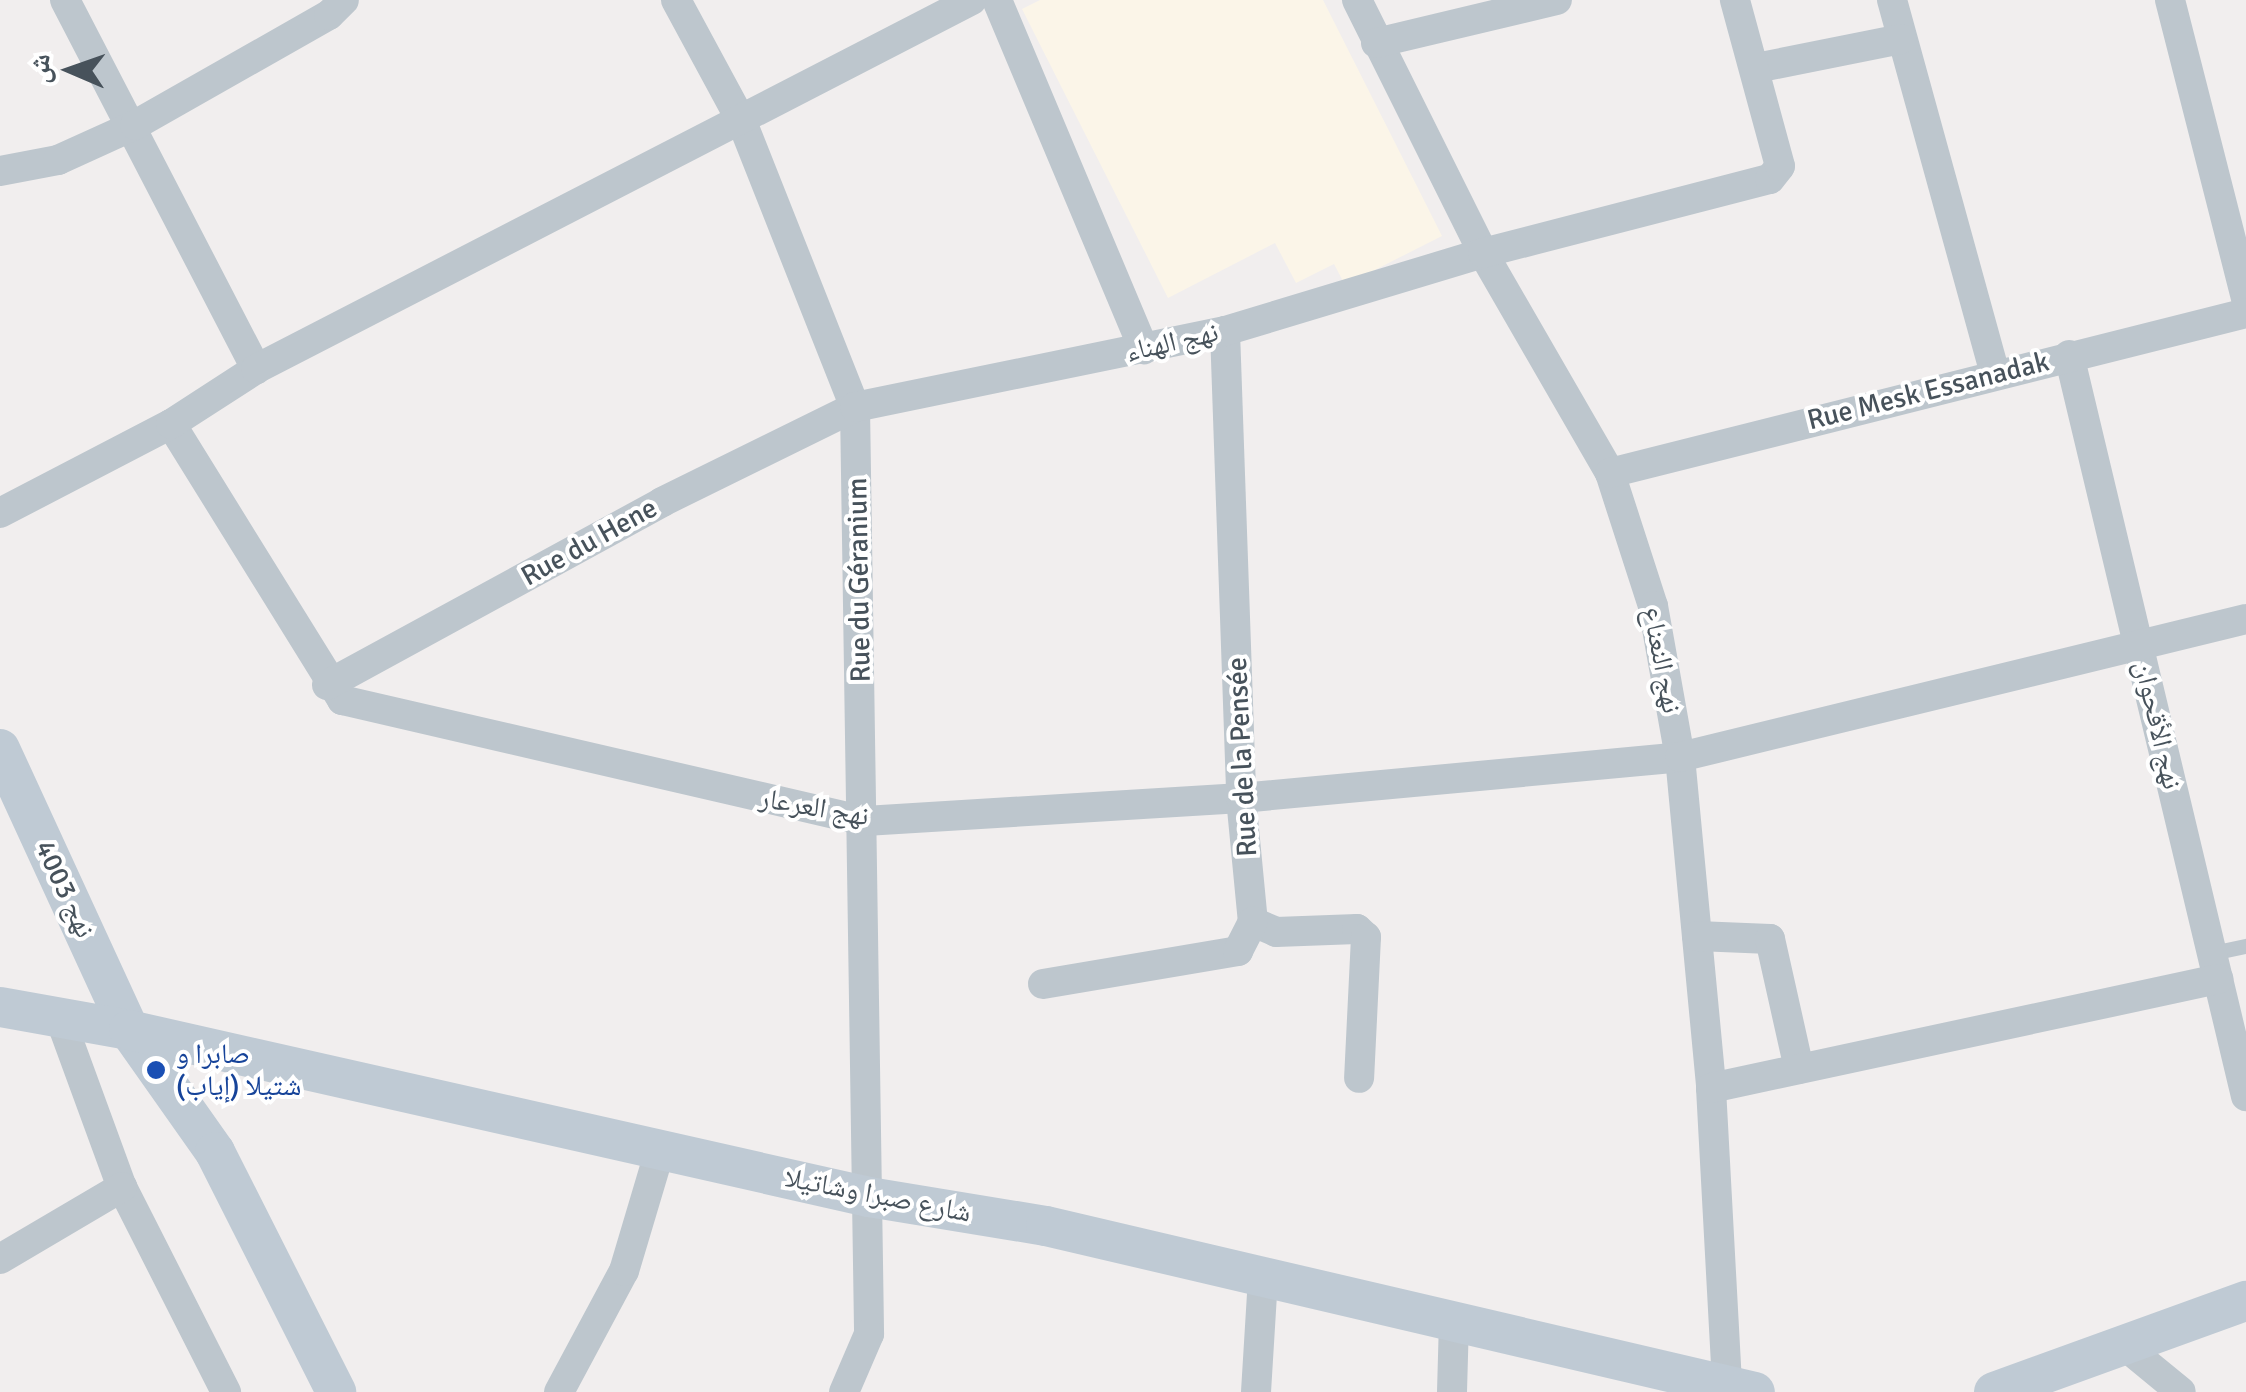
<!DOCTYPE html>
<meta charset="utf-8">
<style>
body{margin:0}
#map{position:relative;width:2246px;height:1392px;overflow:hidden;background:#f1eeee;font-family:Signika,"Noto Naskh Arabic",sans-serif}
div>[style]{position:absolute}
.commercial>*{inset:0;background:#fbf5e8}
.lane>*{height:15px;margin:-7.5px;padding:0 7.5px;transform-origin:7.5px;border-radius:7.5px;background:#bdc6cd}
.street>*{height:30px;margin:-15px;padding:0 15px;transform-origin:15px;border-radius:15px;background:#bdc6cd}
.secondary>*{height:40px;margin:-20px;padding:0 20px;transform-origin:20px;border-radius:20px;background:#bfcad4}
.dots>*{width:28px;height:28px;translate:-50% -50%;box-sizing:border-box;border:5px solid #fff;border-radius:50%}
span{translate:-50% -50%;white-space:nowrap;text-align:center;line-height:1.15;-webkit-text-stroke:8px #fff;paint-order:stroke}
.street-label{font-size:28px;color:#47525b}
.transit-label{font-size:28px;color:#164399}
.left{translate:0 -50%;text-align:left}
.north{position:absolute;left:20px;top:20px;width:100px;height:100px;-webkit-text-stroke:8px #fff;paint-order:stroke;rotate:272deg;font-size:28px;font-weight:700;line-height:40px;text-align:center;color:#47525b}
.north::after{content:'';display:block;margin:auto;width:35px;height:45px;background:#47525b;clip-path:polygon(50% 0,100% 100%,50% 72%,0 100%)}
</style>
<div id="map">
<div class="commercial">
<div style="clip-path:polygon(1040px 0,1323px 0,1442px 236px,1345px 285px,1334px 264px,1296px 283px,1275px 243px,1168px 298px,1022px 9px)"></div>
</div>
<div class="lane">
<div style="left:2212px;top:953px;width:35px;rotate:-12deg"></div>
</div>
<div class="street">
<div style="left:65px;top:0;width:416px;rotate:62.6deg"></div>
<div style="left:676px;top:0;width:139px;rotate:61.6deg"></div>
<div style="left:742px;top:122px;width:307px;rotate:68.4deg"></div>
<div style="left:855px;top:407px;width:927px;rotate:89.13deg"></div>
<div style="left:869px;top:1334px;width:63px;rotate:113.3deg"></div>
<div style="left:997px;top:0;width:379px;rotate:67.2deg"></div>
<div style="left:1357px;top:0;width:283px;rotate:63.5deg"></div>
<div style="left:1483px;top:253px;width:254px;rotate:60deg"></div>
<div style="left:1610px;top:473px;width:140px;rotate:72.1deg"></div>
<div style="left:1653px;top:606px;width:153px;rotate:79.9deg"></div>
<div style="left:1680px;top:757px;width:332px;rotate:84.6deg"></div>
<div style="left:1711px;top:1088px;width:299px;rotate:86.9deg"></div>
<div style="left:1892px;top:0;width:388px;rotate:74.6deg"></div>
<div style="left:2170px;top:0;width:309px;rotate:75.7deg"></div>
<div style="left:1376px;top:43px;width:186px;rotate:-13.4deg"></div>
<div style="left:1756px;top:68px;width:148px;rotate:-11.3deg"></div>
<div style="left:0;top:171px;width:59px;rotate:-10.7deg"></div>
<div style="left:58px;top:160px;width:85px;rotate:-24.4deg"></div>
<div style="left:135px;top:125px;width:223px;rotate:-29.6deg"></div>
<div style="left:329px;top:15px;width:21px;rotate:-45deg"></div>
<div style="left:1225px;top:331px;width:467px;rotate:88deg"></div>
<div style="left:1241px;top:798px;width:125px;rotate:84.5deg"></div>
<div style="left:1253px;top:922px;width:25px;rotate:23deg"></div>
<div style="left:1276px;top:932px;width:81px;rotate:-2.1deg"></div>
<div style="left:1357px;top:929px;width:12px;rotate:42deg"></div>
<div style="left:1366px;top:937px;width:141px;rotate:92.8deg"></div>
<div style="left:2069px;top:355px;width:762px;rotate:76.57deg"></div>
<div style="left:171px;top:424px;width:325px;rotate:58.2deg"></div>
<div style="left:342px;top:700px;width:537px;rotate:13.03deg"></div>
<div style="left:865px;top:821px;width:377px;rotate:-3.5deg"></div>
<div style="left:1241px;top:798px;width:441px;rotate:-5.3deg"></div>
<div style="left:1680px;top:757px;width:583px;rotate:-13.7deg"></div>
<div style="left:1610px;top:473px;width:656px;rotate:-14.12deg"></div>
<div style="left:0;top:513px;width:193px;rotate:-27.5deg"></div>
<div style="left:171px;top:424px;width:101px;rotate:-32.9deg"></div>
<div style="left:256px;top:369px;width:805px;rotate:-27.26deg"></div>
<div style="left:327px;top:685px;width:382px;rotate:-28.6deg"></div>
<div style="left:662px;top:502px;width:215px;rotate:-26.2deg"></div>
<div style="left:855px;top:407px;width:378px;rotate:-11.6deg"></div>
<div style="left:1225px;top:331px;width:270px;rotate:-16.8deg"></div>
<div style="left:1483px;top:253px;width:296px;rotate:-14.5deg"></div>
<div style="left:1770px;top:179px;width:16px;rotate:-52deg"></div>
<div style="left:1780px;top:166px;width:172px;rotate:-105.2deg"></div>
<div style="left:1697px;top:936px;width:73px;rotate:2.4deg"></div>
<div style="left:1770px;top:939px;width:133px;rotate:77.4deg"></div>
<div style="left:1043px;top:984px;width:198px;rotate:-9.6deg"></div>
<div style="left:1238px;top:951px;width:33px;rotate:-63deg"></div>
<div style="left:60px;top:1018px;width:180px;rotate:69.9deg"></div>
<div style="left:122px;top:1187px;width:230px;rotate:63.1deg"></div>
<div style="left:1711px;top:1088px;width:519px;rotate:-12.13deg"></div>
<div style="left:0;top:1259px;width:142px;rotate:-30.5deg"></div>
<div style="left:2125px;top:1346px;width:72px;rotate:39.4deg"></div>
<div style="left:559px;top:1392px;width:137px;rotate:-61.8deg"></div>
<div style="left:624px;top:1271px;width:129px;rotate:-73.4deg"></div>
<div style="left:1256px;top:1392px;width:115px;rotate:-86.5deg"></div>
<div style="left:1452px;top:1392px;width:71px;rotate:-88.4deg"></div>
</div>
<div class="secondary">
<div style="left:0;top:749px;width:309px;rotate:65.3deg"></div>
<div style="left:129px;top:1030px;width:149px;rotate:54.8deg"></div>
<div style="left:215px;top:1152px;width:269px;rotate:63.2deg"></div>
<div style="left:0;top:1007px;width:131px;rotate:10.1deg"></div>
<div style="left:129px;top:1030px;width:759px;rotate:12.72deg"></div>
<div style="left:869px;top:1197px;width:179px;rotate:9.3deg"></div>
<div style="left:1046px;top:1226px;width:728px;rotate:13.18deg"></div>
<div style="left:1994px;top:1392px;width:268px;rotate:-19.9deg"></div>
</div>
<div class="dots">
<div style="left:156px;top:1070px;background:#1a4fb4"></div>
</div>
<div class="street-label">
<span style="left:1172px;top:342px;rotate:-13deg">نهج الهناء</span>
<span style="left:1928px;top:391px;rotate:-14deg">Rue Mesk Essanadak</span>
<span style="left:589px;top:542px;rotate:-29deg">Rue du Hene</span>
<span style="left:859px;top:580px;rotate:-91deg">Rue du Géranium</span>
<span style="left:1662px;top:660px;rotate:79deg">نهج النعناع</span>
<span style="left:2158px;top:725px;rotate:77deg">نهج الأقحوان</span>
<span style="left:1242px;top:757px;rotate:-93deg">Rue de la Pensée</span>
<span style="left:814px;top:807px;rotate:10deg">نهج العرعار</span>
<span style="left:65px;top:889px;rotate:65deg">نهج 4003</span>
<span style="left:878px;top:1195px;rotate:11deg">شارع صبرا وشاتيلا</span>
</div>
<div class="transit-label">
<span class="left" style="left:176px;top:1070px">صابرا و<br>شتيلا (إياب)</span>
</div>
<div class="north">ش</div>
</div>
